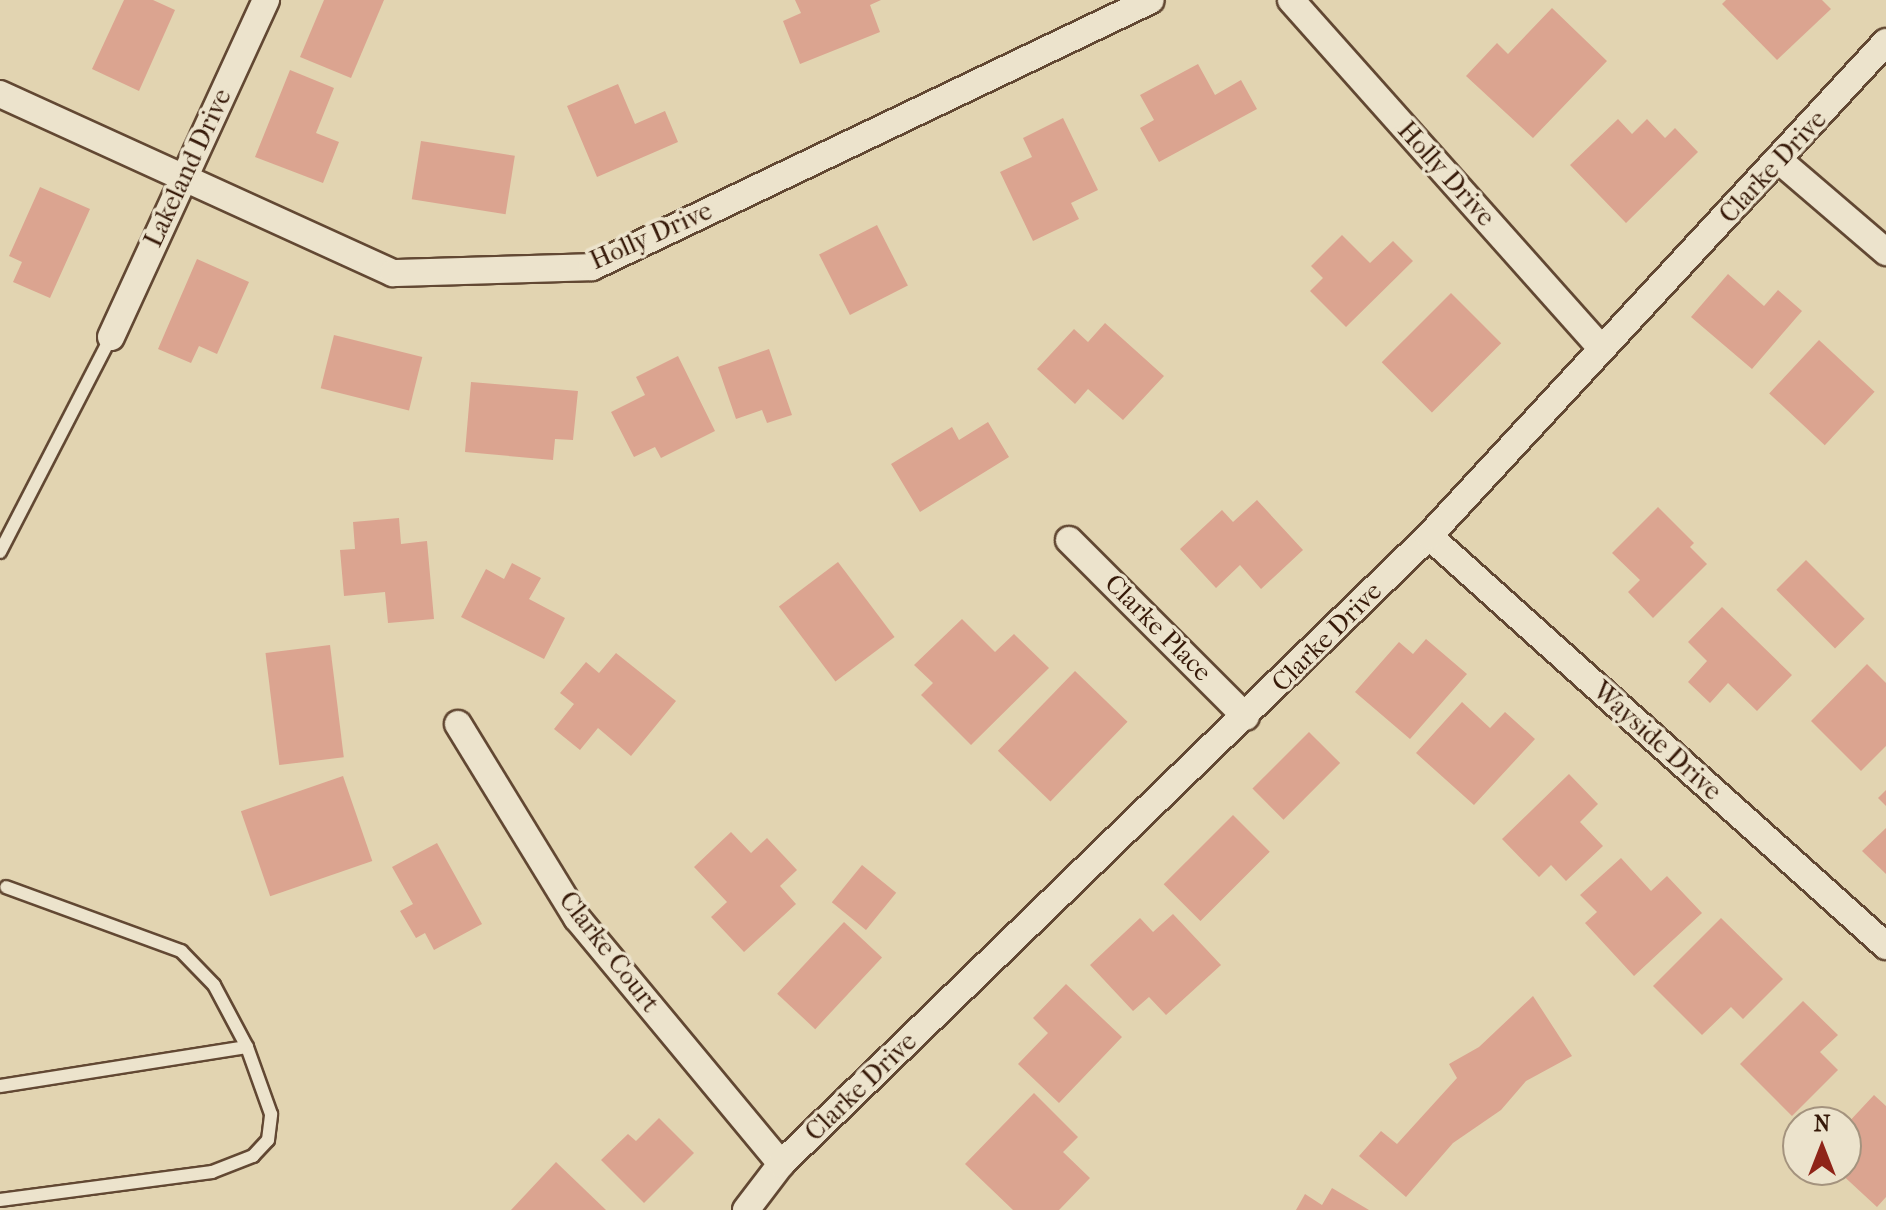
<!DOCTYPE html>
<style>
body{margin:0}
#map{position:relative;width:1886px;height:1210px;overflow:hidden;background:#e2d4b1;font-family:"IM FELL French Canon",serif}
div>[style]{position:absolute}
.building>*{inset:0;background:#dba490;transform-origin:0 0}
.roads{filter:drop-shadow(2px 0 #624833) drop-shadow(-2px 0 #624833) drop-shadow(0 2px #624833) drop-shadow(0 -2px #624833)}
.service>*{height:12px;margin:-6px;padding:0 6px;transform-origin:6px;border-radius:6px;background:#ece3cc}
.minor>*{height:26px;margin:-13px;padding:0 13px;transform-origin:13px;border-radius:13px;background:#ece3cc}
span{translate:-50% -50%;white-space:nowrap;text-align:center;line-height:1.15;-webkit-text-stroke:7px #ece3cc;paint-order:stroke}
.street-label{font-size:26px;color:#371a09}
.north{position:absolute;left:1782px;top:1106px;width:80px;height:80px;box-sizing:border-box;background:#ece3cc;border:2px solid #a4937e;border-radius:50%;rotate:0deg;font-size:22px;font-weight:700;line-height:32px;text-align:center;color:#371a09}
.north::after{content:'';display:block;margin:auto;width:28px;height:36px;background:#8f2418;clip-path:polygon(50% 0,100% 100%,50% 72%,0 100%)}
</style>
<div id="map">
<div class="building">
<div style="clip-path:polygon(124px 0,153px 0,175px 10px,139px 91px,92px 69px)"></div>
<div style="clip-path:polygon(324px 0,384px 0,351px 78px,300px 57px)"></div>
<div style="clip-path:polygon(795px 0,881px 0,870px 5px,880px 32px,800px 64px,783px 21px,801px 13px)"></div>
<div style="clip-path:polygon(1726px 0,1822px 0,1831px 9px,1777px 60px,1722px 4px)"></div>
<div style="clip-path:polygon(1552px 8px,1607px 61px,1533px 138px,1466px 76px,1497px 43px,1508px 54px)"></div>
<div style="clip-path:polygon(1198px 64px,1215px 95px,1241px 80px,1257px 109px,1159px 162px,1140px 128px,1154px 120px,1140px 95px)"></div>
<div style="clip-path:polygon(290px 70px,334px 88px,316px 133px,339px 142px,323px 183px,255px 157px)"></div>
<div style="clip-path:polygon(618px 84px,635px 124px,665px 111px,678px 142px,597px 177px,567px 106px)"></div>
<div style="clip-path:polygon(1063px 118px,1098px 190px,1071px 203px,1079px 219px,1033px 241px,1000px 172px,1032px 157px,1023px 138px)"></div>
<div style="clip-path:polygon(1618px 119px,1632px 134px,1647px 119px,1665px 138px,1675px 128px,1698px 152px,1626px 223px,1570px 165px)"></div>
<div style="left:421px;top:141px;width:95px;height:59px;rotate:9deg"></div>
<div style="clip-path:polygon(40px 187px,90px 209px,50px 298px,13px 282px,22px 262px,9px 256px)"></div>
<div style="left:877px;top:225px;width:68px;height:65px;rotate:63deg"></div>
<div style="clip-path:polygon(1342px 235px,1370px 263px,1393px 241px,1413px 261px,1346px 327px,1310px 291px,1323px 278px,1311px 266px)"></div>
<div style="clip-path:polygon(197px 259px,249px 282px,217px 354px,199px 346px,191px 363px,158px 349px)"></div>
<div style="clip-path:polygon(1728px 274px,1764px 306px,1778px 290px,1802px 311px,1752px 369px,1691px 317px)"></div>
<div style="left:1451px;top:293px;width:71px;height:98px;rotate:45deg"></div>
<div style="clip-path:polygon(1105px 323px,1164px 376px,1123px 420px,1088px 389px,1075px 404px,1037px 369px,1074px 329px,1088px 342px)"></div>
<div style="left:334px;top:335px;width:91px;height:55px;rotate:14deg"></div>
<div style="left:1819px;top:340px;width:76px;height:73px;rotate:43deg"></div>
<div style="clip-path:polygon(769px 349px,792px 415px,767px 423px,762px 410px,736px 419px,718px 367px)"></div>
<div style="clip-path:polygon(678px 356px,715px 431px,661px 458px,655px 447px,634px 457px,611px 412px,645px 395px,636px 377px)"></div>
<div style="clip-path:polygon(471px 382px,578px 391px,573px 440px,555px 439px,553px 460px,465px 452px)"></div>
<div style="clip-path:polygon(988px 422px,1009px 457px,920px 512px,891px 464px,952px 427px,959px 440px)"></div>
<div style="clip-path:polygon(1257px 500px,1303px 550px,1261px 589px,1240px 565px,1216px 588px,1180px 549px,1222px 510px,1233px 522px)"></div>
<div style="clip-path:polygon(1658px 507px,1694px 543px,1690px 547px,1707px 564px,1653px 618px,1628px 592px,1640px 580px,1612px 553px)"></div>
<div style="clip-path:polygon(399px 518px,401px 544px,427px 541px,434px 619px,388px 623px,385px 592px,344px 596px,340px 550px,355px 549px,353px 522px)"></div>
<div style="left:1806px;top:560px;width:83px;height:42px;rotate:45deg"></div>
<div style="left:838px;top:562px;width:94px;height:74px;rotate:53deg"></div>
<div style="clip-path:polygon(512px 563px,541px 578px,529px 599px,565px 618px,544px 659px,461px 617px,486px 569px,504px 579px)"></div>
<div style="clip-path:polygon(1722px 607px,1792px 675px,1757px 711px,1728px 683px,1710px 703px,1688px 682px,1707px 661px,1688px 642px)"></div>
<div style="clip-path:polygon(962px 619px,995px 652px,1014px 634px,1049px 668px,971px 745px,921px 695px,933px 683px,914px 665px)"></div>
<div style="clip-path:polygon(1426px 639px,1467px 674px,1410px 739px,1355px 692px,1399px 642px,1413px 654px)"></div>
<div style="left:330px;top:645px;width:113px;height:65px;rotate:83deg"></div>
<div style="clip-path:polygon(616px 653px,676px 701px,631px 756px,598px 728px,580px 750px,554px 729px,574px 704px,560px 693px,586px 662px,599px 673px)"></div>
<div style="clip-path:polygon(1867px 664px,1886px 683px,1886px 746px,1861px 771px,1811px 721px)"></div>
<div style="left:1075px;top:671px;width:73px;height:111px;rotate:44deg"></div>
<div style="clip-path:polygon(1462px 702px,1490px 728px,1505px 712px,1535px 739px,1474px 805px,1416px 753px)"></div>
<div style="left:1309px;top:732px;width:44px;height:80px;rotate:45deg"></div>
<div style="clip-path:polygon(1569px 774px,1598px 804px,1580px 822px,1603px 846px,1566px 881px,1551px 865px,1539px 877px,1502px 839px)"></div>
<div style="left:343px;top:776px;width:90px;height:108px;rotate:71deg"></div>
<div style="clip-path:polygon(1886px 790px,1886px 806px,1878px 798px)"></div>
<div style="left:1233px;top:815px;width:52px;height:98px;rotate:45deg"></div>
<div style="clip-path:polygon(1886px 828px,1886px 874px,1862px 851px)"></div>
<div style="clip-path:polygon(731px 832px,751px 853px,767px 838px,797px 870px,780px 886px,796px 904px,744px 952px,711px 917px,727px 902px,694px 867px)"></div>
<div style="clip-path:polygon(437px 843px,482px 924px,434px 950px,425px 933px,416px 938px,400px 911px,413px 904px,392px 867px)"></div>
<div style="clip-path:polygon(1621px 858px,1651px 891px,1667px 876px,1702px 913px,1634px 976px,1585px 923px,1597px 912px,1580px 895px)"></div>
<div style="left:862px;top:865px;width:44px;height:48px;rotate:39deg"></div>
<div style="clip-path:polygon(1173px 914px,1221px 965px,1166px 1015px,1149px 997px,1133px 1011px,1090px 965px,1140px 918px,1153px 932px)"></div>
<div style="clip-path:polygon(1721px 918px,1783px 979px,1743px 1019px,1731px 1007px,1702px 1035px,1653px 986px)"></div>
<div style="left:844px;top:922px;width:52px;height:98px;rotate:43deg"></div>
<div style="clip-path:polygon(1066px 984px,1122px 1037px,1059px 1103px,1018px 1064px,1048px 1033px,1033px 1018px)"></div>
<div style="clip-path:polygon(1533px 996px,1572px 1056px,1526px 1081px,1501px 1110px,1453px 1143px,1406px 1197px,1359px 1156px,1381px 1131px,1397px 1144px,1457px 1078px,1449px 1064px,1479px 1047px)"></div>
<div style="clip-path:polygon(1803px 1001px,1838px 1035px,1820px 1052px,1838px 1070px,1792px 1116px,1740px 1064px)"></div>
<div style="clip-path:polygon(1034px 1093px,1078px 1137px,1063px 1152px,1090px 1178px,1059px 1210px,1013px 1210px,965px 1164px)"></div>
<div style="clip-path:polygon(1874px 1095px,1886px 1106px,1886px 1197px,1877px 1207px,1837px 1170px,1846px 1170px,1846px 1125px)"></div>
<div style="clip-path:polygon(659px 1118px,694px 1153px,644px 1203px,601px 1160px,628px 1134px,636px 1141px)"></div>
<div style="clip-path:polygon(556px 1162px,606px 1210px,511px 1210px)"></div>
<div style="clip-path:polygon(1332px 1188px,1369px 1210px,1296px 1210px,1305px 1194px,1322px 1205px)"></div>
</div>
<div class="roads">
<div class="service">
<div style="left:0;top:552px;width:242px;rotate:-62.7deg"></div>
<div style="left:0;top:1086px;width:250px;rotate:-9deg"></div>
<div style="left:0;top:1200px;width:214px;rotate:-7.5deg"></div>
<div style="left:212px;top:1172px;width:44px;rotate:-21.3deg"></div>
<div style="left:253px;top:1156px;width:22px;rotate:-47deg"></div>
<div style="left:268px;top:1140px;width:26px;rotate:-83deg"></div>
<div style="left:271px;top:1114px;width:71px;rotate:-109.7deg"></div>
<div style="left:247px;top:1047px;width:70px;rotate:-118deg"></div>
<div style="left:214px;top:985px;width:47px;rotate:-134.1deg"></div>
<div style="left:181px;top:951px;width:186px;rotate:-159.9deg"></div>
</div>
<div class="minor">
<div style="left:1291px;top:0;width:466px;rotate:48.3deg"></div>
<div style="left:0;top:94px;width:432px;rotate:24.5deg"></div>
<div style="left:393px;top:273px;width:199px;rotate:-1.7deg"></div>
<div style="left:592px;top:267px;width:619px;rotate:-25.53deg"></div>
<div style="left:1780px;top:161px;width:140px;rotate:40.6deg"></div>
<div style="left:111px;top:337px;width:371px;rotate:-65.3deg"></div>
<div style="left:1429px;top:536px;width:614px;rotate:41.9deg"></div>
<div style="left:1069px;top:540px;width:250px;rotate:45deg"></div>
<div style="left:458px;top:724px;width:228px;rotate:58.5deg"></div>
<div style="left:577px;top:918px;width:320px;rotate:50.3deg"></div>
<div style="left:746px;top:1210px;width:58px;rotate:-52.7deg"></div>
<div style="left:781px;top:1164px;width:902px;rotate:-44.1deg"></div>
<div style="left:1429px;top:536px;width:673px;rotate:-47.23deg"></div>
</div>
</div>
<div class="street-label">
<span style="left:1773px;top:167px;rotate:-47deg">Clarke Drive</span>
<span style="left:188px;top:168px;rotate:-65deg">Lakeland Drive</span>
<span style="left:1446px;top:174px;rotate:48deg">Holly Drive</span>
<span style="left:651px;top:236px;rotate:-24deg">Holly Drive</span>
<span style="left:1158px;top:628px;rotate:45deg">Clarke Place</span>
<span style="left:1327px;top:637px;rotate:-45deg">Clarke Drive</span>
<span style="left:1657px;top:741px;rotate:42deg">Wayside Drive</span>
<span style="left:609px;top:952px;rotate:52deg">Clarke Court</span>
<span style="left:861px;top:1087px;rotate:-44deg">Clarke Drive</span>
</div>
<div class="north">N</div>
</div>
